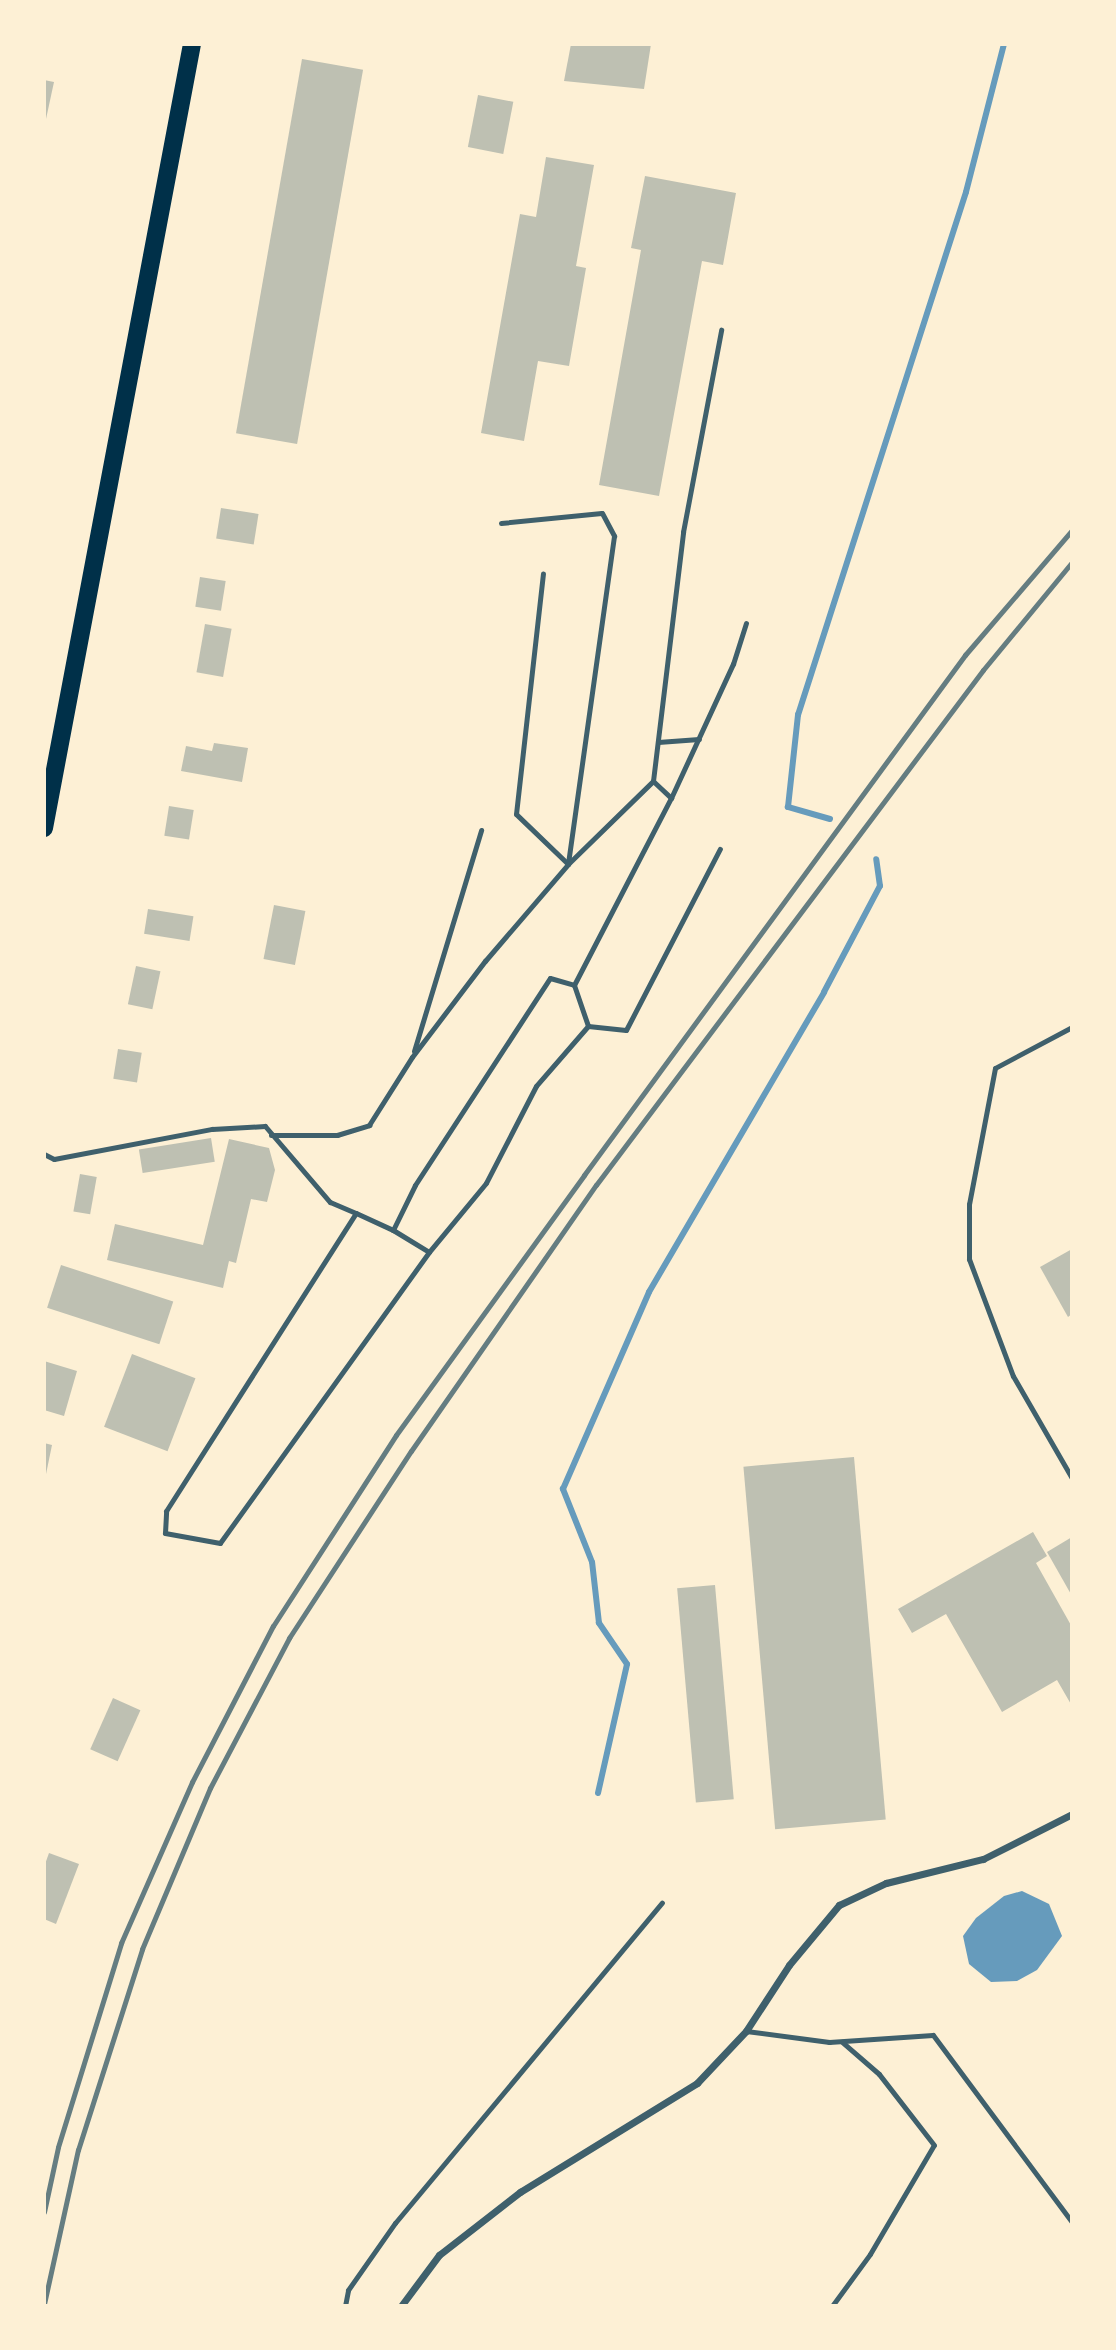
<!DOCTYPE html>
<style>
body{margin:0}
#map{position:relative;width:1116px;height:2350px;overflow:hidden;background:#fdf0d5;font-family:Spectral,serif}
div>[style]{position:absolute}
.water>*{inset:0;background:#669bbc}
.stream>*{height:6px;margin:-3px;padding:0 3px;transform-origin:3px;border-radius:3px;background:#669bbc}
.building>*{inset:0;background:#bec0b2;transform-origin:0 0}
.service>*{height:5px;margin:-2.5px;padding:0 2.5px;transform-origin:2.5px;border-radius:2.5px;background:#3f606c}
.minor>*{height:7px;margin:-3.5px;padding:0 3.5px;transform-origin:3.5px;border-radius:3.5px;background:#3f606c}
.primary>*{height:18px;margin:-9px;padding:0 9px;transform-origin:9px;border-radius:9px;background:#003049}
.rail>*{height:5px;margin:-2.5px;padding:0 2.5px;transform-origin:2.5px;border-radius:2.5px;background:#657d81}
span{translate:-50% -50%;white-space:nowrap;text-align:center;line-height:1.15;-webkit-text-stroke:7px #fdf0d5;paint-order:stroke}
.frame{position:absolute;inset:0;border:46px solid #fdf0d5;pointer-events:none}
</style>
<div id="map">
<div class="water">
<div style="clip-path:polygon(1022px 1891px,1049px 1904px,1062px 1936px,1037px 1970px,1017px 1981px,991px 1982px,969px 1964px,963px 1936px,976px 1918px,1004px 1896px)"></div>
</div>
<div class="stream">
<div style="left:830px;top:819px;width:44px;rotate:-164.1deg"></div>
<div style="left:788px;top:807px;width:93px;rotate:-83.8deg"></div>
<div style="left:798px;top:715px;width:549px;rotate:-72.19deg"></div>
<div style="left:966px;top:192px;width:153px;rotate:-75.6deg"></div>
<div style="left:598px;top:1793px;width:132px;rotate:-77.3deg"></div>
<div style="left:627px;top:1664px;width:50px;rotate:-124.3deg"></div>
<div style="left:599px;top:1623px;width:61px;rotate:-96.5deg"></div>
<div style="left:592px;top:1562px;width:79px;rotate:-111.7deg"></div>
<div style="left:563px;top:1489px;width:215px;rotate:-66.4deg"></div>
<div style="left:649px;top:1292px;width:347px;rotate:-59.7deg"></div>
<div style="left:824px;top:992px;width:120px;rotate:-62.2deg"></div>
<div style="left:880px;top:886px;width:27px;rotate:-98deg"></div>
</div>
<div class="building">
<div style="clip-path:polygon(571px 44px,651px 44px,644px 89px,564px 81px)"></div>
<div style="left:302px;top:59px;width:62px;height:380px;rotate:10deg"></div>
<div style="clip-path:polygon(44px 80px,54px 82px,46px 119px,44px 119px)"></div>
<div style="left:478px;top:95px;width:36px;height:53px;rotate:11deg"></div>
<div style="clip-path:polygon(546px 157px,594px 165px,576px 266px,586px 268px,569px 366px,538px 361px,524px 441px,481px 433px,520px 214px,536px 217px)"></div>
<div style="clip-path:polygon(645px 176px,736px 193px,723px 265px,702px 261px,659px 496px,599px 485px,641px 250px,631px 248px)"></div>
<div style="left:221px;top:508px;width:38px;height:31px;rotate:9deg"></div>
<div style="left:200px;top:577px;width:26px;height:30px;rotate:9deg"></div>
<div style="left:205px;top:624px;width:27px;height:49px;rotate:10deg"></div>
<div style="clip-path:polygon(214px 743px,248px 748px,242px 782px,181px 771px,186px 746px,212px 751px)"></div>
<div style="left:169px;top:806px;width:25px;height:30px;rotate:9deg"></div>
<div style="left:274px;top:905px;width:32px;height:55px;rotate:11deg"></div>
<div style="left:148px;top:909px;width:46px;height:25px;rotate:9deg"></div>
<div style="left:136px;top:966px;width:25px;height:39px;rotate:12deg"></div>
<div style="left:118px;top:1049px;width:24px;height:30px;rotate:9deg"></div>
<div style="left:211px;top:1138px;width:24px;height:73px;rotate:81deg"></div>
<div style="clip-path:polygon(229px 1139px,269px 1148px,275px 1170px,267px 1202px,251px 1199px,236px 1263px,229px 1261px,223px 1288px,107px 1260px,115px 1224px,203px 1245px)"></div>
<div style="left:80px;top:1174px;width:17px;height:38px;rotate:10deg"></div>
<div style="clip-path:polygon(1072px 1249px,1072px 1314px,1068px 1317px,1040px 1267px)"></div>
<div style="left:61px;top:1265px;width:118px;height:45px;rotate:18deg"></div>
<div style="left:132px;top:1354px;width:68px;height:78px;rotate:21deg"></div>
<div style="clip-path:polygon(44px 1361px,77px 1371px,64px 1416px,44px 1410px)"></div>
<div style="clip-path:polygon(44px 1443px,52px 1445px,45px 1479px,44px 1479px)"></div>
<div style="left:854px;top:1457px;width:364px;height:111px;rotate:85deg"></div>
<div style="clip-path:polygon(1033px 1532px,1047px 1556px,1036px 1563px,1072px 1627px,1072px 1706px,1057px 1680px,1002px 1712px,946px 1614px,912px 1633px,898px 1609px)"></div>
<div style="clip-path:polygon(1072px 1537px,1072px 1596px,1047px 1552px)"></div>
<div style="left:715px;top:1585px;width:215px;height:38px;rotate:85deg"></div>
<div style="left:113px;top:1698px;width:30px;height:56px;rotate:24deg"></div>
<div style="clip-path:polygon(49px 1853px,79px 1864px,56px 1924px,44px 1919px,44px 1867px)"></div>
</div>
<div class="service">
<div style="left:501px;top:523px;width:101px;rotate:-5.7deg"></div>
<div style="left:602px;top:513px;width:26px;rotate:62deg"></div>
<div style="left:614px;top:536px;width:331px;rotate:98deg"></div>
<div style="left:568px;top:864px;width:72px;rotate:-136.1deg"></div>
<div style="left:516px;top:814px;width:242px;rotate:-83.6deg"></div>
<div style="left:658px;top:742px;width:41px;rotate:-4.2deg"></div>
<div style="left:653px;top:781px;width:25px;rotate:43deg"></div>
<div style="left:574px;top:985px;width:211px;rotate:-62.6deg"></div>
<div style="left:671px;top:798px;width:148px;rotate:-65.2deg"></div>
<div style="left:733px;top:664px;width:43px;rotate:-72.4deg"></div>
<div style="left:588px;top:1026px;width:38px;rotate:6deg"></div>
<div style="left:626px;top:1030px;width:204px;rotate:-62.6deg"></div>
<div style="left:1072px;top:1027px;width:87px;rotate:152deg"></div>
<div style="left:995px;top:1068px;width:138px;rotate:100.8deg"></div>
<div style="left:969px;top:1204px;width:55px;rotate:90deg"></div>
<div style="left:969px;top:1259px;width:125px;rotate:69.4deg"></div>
<div style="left:1013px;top:1376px;width:118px;rotate:60deg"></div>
<div style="left:414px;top:1051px;width:231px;rotate:-73.1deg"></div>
<div style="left:271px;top:1135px;width:66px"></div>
<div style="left:337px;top:1135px;width:34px;rotate:-17deg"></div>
<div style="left:369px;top:1125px;width:80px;rotate:-57.7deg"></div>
<div style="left:412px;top:1057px;width:121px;rotate:-52.8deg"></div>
<div style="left:485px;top:961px;width:128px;rotate:-49.4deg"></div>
<div style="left:568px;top:864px;width:119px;rotate:-44.3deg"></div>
<div style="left:653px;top:781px;width:251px;rotate:-83.1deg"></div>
<div style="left:683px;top:532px;width:206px;rotate:-79.3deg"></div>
<div style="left:44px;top:1154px;width:11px;rotate:27deg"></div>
<div style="left:54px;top:1159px;width:161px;rotate:-10.8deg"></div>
<div style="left:212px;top:1129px;width:53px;rotate:-3.2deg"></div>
<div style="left:265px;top:1126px;width:100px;rotate:49.5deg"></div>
<div style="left:330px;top:1202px;width:28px;rotate:23deg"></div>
<div style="left:356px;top:1213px;width:41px;rotate:24.7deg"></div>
<div style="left:393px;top:1230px;width:42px;rotate:31.4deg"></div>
<div style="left:429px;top:1252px;width:358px;rotate:125.7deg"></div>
<div style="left:220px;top:1543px;width:56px;rotate:-169.7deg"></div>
<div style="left:165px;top:1533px;width:22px;rotate:-87deg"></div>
<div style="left:166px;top:1511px;width:353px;rotate:-57.5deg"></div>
<div style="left:393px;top:1230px;width:50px;rotate:-63.9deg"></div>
<div style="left:415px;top:1185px;width:247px;rotate:-56.9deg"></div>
<div style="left:550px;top:978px;width:25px;rotate:16deg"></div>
<div style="left:574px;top:985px;width:43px;rotate:71.1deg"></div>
<div style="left:588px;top:1026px;width:79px;rotate:130.9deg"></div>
<div style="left:536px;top:1086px;width:109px;rotate:117.3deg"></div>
<div style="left:486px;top:1183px;width:89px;rotate:129.6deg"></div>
<div style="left:746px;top:2031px;width:84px;rotate:7.5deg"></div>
<div style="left:829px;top:2042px;width:104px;rotate:-3.9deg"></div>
<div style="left:933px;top:2035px;width:233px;rotate:53.4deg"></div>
<div style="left:345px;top:2306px;width:16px;rotate:-79deg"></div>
<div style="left:348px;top:2290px;width:82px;rotate:-55deg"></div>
<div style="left:395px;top:2223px;width:417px;rotate:-50.2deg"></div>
<div style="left:832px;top:2306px;width:64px;rotate:-53.8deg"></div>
<div style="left:870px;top:2254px;width:126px;rotate:-59.6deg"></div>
<div style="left:934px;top:2145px;width:90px;rotate:-127.8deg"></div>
<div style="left:879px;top:2074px;width:49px;rotate:-139.1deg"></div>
</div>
<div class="minor">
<div style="left:401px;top:2306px;width:64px;rotate:-53.3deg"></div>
<div style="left:439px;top:2255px;width:103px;rotate:-37.9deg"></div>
<div style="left:520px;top:2192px;width:208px;rotate:-31.6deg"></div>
<div style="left:697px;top:2083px;width:71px;rotate:-46.7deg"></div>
<div style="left:746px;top:2031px;width:79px;rotate:-56.9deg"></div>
<div style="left:789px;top:1965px;width:78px;rotate:-50.2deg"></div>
<div style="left:839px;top:1905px;width:52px;rotate:-25.1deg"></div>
<div style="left:886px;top:1883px;width:100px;rotate:-13.9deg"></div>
<div style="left:983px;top:1859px;width:100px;rotate:-26.8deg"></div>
</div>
<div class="primary">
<div style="left:44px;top:828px;width:798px;rotate:-79.31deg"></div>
</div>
<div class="rail">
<div style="left:44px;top:2212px;width:66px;rotate:-77.8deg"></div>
<div style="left:58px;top:2147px;width:214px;rotate:-72.8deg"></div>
<div style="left:121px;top:1943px;width:176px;rotate:-66.2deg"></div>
<div style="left:192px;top:1782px;width:176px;rotate:-62.6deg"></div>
<div style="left:273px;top:1626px;width:227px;rotate:-57.2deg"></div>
<div style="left:396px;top:1435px;width:321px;rotate:-54.1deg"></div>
<div style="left:584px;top:1175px;width:645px;rotate:-53.77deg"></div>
<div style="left:965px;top:655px;width:165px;rotate:-49.4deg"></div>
<div style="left:44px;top:2304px;width:158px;rotate:-77.6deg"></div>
<div style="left:78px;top:2150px;width:211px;rotate:-72.3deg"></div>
<div style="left:142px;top:1949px;width:175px;rotate:-67.1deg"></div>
<div style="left:210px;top:1788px;width:170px;rotate:-62.2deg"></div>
<div style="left:289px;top:1638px;width:223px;rotate:-56.9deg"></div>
<div style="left:411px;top:1451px;width:324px;rotate:-55.2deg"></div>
<div style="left:596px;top:1185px;width:644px;rotate:-53.08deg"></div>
<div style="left:983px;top:670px;width:140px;rotate:-50.5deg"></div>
</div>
<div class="frame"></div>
</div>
